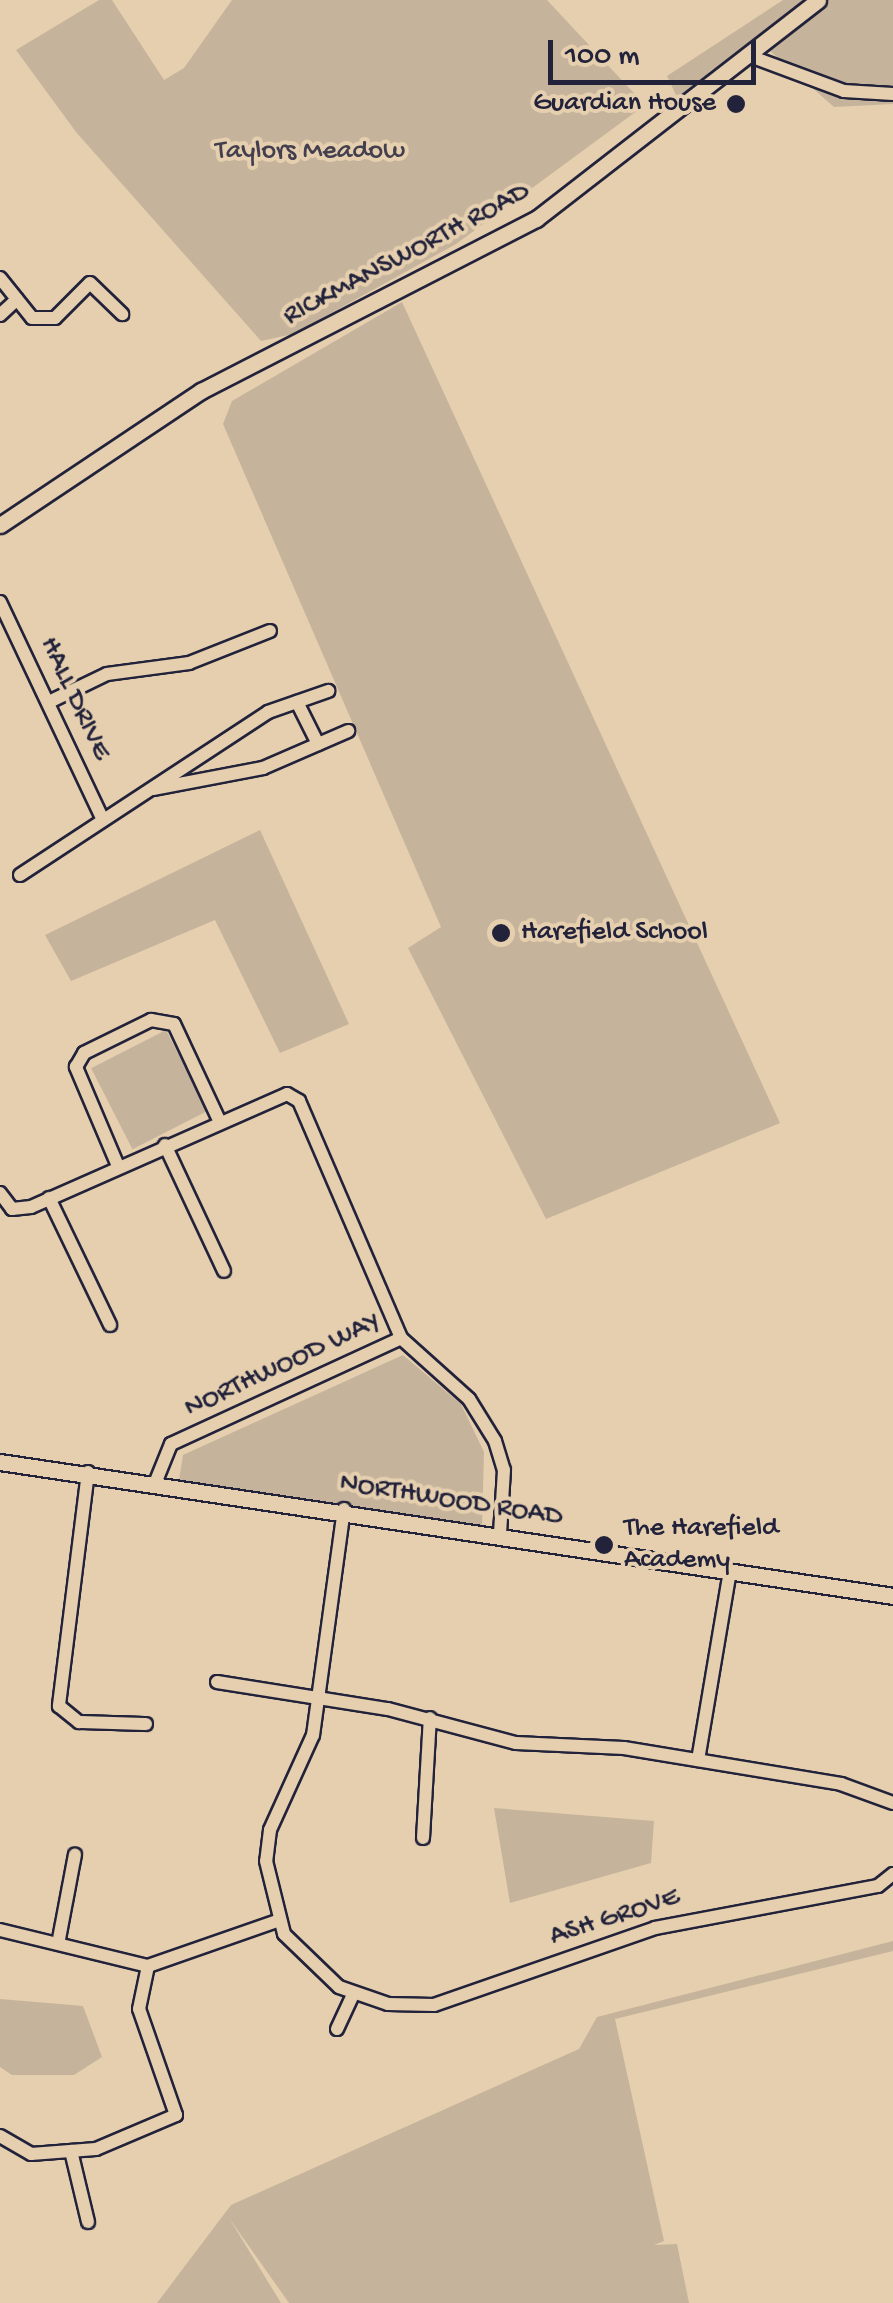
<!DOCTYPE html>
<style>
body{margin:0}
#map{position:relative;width:893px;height:2303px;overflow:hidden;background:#e5cfae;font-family:"Gochi Hand",sans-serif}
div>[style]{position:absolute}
.green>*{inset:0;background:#c6b39b;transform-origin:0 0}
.roads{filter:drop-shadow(2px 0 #22223b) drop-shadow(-2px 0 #22223b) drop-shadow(0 2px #22223b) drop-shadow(0 -2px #22223b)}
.minor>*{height:12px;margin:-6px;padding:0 6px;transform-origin:6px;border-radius:6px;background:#e5cfae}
.tertiary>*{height:15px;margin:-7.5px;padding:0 7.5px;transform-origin:7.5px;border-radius:7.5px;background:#e5cfae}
.dots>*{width:28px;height:28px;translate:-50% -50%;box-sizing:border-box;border:5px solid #e5cfae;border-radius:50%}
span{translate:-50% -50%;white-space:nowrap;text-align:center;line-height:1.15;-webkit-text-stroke:8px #e5cfae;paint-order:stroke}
.poi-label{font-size:28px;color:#22223b}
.right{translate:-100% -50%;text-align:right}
.left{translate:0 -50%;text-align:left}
.park-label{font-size:28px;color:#433f4e}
.street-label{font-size:28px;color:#22223b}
.scale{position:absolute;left:548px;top:40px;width:208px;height:45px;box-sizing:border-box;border:5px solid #22223b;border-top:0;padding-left:12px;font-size:30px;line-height:35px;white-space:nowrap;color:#22223b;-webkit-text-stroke:8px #e5cfae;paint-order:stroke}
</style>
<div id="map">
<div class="green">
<div style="clip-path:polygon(99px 0,112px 0,164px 80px,184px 68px,232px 0,547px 0,645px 105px,456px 244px,293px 334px,261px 341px,76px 132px,16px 50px)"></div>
<div style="clip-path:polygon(783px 0,893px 0,893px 104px,834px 107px,769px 50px,683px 110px,667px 76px)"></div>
<div style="clip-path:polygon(402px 302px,780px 1123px,546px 1219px,408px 948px,441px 927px,223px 424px,232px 401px)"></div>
<div style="clip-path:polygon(260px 830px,349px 1024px,280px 1053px,215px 920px,71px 981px,45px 935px)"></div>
<div style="left:166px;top:1030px;width:91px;height:84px;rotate:63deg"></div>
<div style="clip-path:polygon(403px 1355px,461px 1404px,484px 1452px,482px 1528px,179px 1480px,183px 1455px)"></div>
<div style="clip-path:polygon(494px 1808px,654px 1821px,651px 1863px,510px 1903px)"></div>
<div style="clip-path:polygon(893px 1941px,893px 1951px,615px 2019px,664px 2241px,654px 2245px,677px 2244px,689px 2303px,289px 2303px,229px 2218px,281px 2303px,157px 2303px,231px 2205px,579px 2049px,597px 2017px)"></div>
<div style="clip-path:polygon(0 1999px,83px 2006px,102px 2057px,74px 2075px,12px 2075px,0 2067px)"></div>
</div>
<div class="roads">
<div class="minor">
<div style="left:747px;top:55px;width:103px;rotate:20.4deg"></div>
<div style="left:844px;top:91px;width:49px;rotate:3.5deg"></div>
<div style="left:0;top:278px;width:51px;rotate:51.3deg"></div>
<div style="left:32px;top:318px;width:23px"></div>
<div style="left:55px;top:318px;width:49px;rotate:-45deg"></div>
<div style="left:90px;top:283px;width:45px;rotate:44.1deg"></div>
<div style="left:0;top:315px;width:23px;rotate:-43deg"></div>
<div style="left:0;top:602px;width:239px;rotate:64.7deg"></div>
<div style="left:49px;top:702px;width:64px;rotate:-25.8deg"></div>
<div style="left:107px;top:674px;width:83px;rotate:-7.6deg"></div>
<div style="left:189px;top:663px;width:87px;rotate:-21.6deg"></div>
<div style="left:297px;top:702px;width:47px;rotate:63.4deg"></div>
<div style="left:153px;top:789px;width:112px;rotate:-10.8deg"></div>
<div style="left:263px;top:768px;width:93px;rotate:-23.5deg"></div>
<div style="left:20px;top:875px;width:297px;rotate:-33.3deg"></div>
<div style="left:268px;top:712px;width:64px;rotate:-19.3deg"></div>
<div style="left:165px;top:1145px;width:139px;rotate:64.9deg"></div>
<div style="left:118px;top:1166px;width:108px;rotate:-113deg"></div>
<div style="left:76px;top:1067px;width:16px;rotate:-60deg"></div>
<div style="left:84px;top:1053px;width:75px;rotate:-26.2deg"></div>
<div style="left:151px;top:1020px;width:23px;rotate:10deg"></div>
<div style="left:174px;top:1024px;width:106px;rotate:64.9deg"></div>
<div style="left:0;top:1193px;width:20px;rotate:53deg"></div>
<div style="left:12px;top:1209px;width:19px;rotate:-6deg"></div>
<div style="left:31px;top:1207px;width:280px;rotate:-23.8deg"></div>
<div style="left:287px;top:1094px;width:14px;rotate:30deg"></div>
<div style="left:299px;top:1101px;width:258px;rotate:66.7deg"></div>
<div style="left:49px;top:1198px;width:141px;rotate:64.3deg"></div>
<div style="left:88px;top:1472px;width:236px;rotate:97.1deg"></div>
<div style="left:59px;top:1706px;width:26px;rotate:39deg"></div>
<div style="left:79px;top:1722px;width:67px;rotate:1.7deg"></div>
<div style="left:156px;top:1481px;width:40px;rotate:-68deg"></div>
<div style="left:171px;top:1444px;width:253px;rotate:-24.7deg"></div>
<div style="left:401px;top:1338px;width:91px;rotate:41.9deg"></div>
<div style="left:469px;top:1399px;width:49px;rotate:58.2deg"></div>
<div style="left:495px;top:1441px;width:30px;rotate:73deg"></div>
<div style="left:504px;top:1470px;width:64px;rotate:93.6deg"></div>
<div style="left:344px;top:1509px;width:228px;rotate:97.8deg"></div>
<div style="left:313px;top:1735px;width:104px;rotate:114.4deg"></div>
<div style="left:270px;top:1830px;width:31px;rotate:97deg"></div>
<div style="left:266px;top:1861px;width:75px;rotate:76.1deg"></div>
<div style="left:284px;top:1934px;width:76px;rotate:43.9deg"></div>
<div style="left:339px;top:1987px;width:52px;rotate:19.1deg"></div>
<div style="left:388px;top:2004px;width:46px;rotate:1.2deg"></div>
<div style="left:434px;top:2005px;width:234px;rotate:-19.2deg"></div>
<div style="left:655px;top:1928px;width:227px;rotate:-10.7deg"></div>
<div style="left:878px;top:1886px;width:19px;rotate:-39deg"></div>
<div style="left:217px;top:1682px;width:173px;rotate:9deg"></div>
<div style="left:388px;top:1709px;width:132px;rotate:14.9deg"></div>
<div style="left:516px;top:1743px;width:108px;rotate:2.7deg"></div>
<div style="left:624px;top:1748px;width:220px;rotate:9.4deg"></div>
<div style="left:841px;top:1784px;width:55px;rotate:20.1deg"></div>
<div style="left:698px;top:1760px;width:192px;rotate:-80.4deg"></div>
<div style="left:423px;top:1838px;width:120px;rotate:-86.7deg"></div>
<div style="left:0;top:1930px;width:152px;rotate:13.7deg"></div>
<div style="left:148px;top:1966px;width:137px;rotate:-19.2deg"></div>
<div style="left:59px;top:1939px;width:86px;rotate:-79.3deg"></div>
<div style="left:337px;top:2029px;width:38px;rotate:-65deg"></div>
<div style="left:0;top:2136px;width:36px;rotate:30deg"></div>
<div style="left:31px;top:2154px;width:65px;rotate:-4.4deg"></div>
<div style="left:96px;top:2149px;width:87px;rotate:-23deg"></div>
<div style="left:176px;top:2115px;width:112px;rotate:-109.2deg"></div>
<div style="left:139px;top:2009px;width:44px;rotate:-78.2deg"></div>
<div style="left:71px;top:2151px;width:73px;rotate:76.5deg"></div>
</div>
<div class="tertiary">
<div style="left:0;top:525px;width:242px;rotate:-33.7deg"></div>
<div style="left:201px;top:391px;width:377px;rotate:-27.2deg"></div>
<div style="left:536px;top:219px;width:357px;rotate:-37.8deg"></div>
<div style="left:0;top:1462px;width:903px;rotate:8.53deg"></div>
</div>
</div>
<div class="dots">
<div style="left:736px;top:104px;background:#22223b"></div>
<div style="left:501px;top:933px;background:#22223b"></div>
<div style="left:604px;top:1545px;background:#22223b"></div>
</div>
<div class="poi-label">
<span class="right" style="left:716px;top:104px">Guardian House</span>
<span class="left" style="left:521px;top:933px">Harefield School</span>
<span class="left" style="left:624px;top:1545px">The Harefield<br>Academy</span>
</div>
<div class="park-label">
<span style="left:310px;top:152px">Taylors Meadow</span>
</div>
<div class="street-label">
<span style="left:407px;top:255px;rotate:-28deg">RICKMANSWORTH ROAD</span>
<span style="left:74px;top:699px;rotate:65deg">HALL DRIVE</span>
<span style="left:283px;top:1366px;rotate:-25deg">NORTHWOOD WAY</span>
<span style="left:451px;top:1501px;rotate:9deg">NORTHWOOD ROAD</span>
<span style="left:615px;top:1918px;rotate:-18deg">ASH GROVE</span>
</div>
<div class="scale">100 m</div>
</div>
